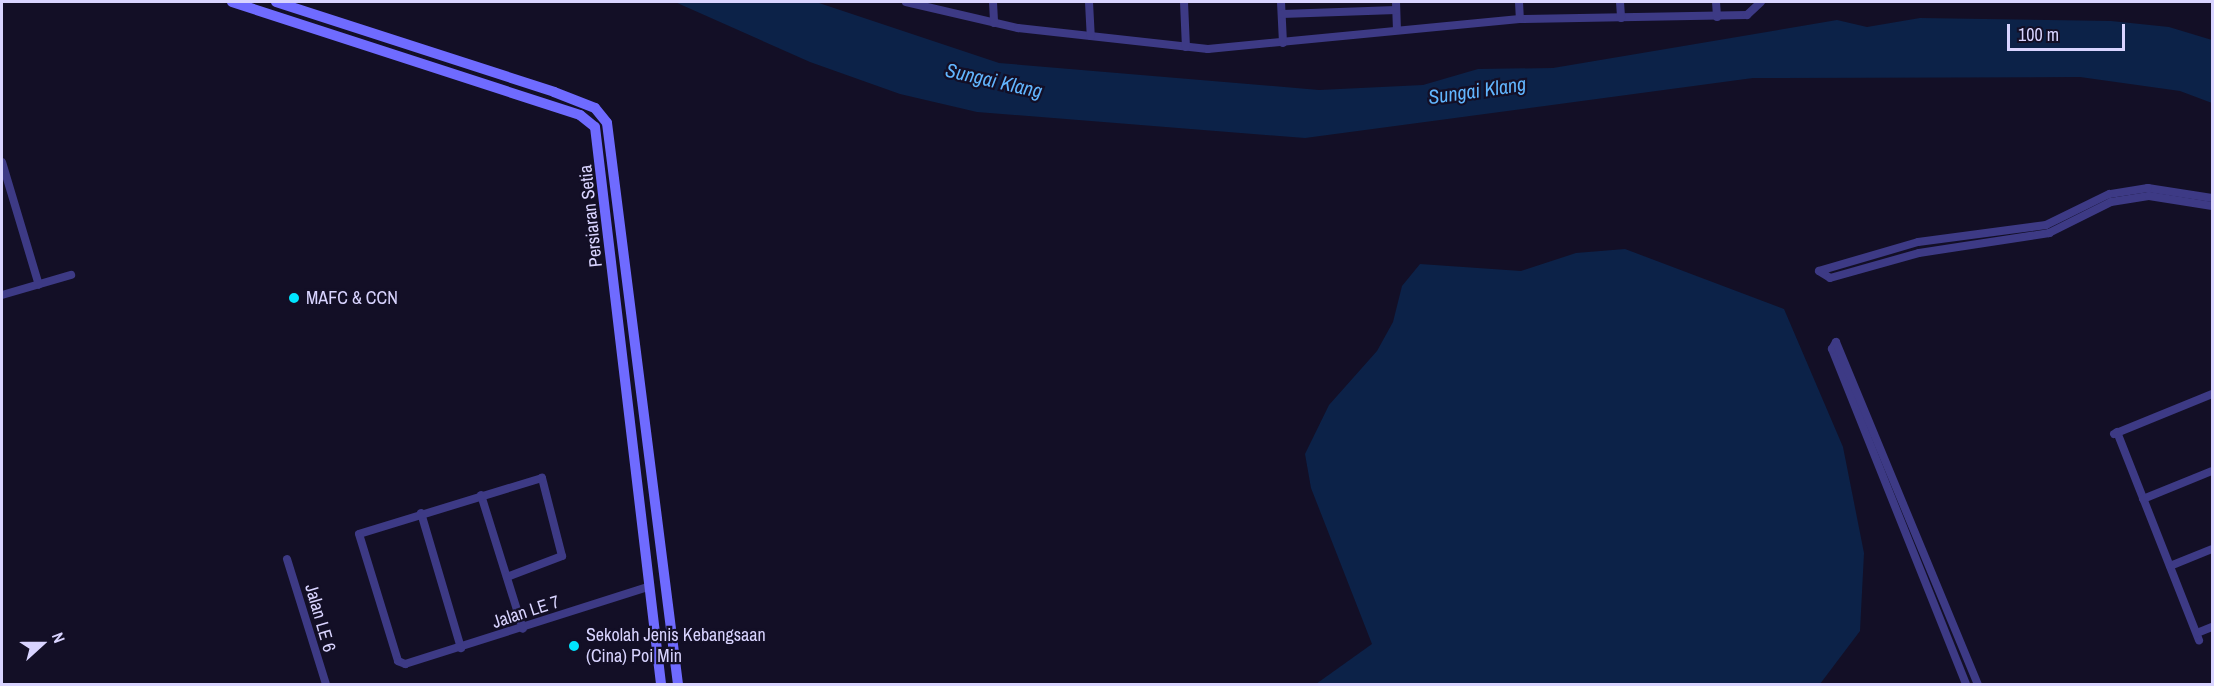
<!DOCTYPE html>
<style>
body{margin:0}
#map{position:relative;width:2214px;height:686px;overflow:hidden;background:#130f26;font-family:"Archivo Narrow",sans-serif}
div>[style]{position:absolute}
.water>*{inset:0;background:#0c2248}
.street>*{height:8px;margin:-4px;padding:0 4px;transform-origin:4px;border-radius:4px;background:#3d3a85}
.secondary>*{height:10px;margin:-5px;padding:0 5px;transform-origin:5px;border-radius:5px;background:#6f6bff}
.dots>*{width:16px;height:16px;translate:-50% -50%;box-sizing:border-box;border:3px solid #130f26;border-radius:50%}
span{translate:-50% -50%;white-space:nowrap;text-align:center;line-height:1.15;-webkit-text-stroke:4.5px #130f26;paint-order:stroke}
.street-label{font-size:18px;color:#d9d4ff}
.poi-label{font-size:18px;color:#d9d4ff}
.left{translate:0 -50%;text-align:left}
.water-label{font-size:20px;color:#62b6ff;font-style:italic}
.frame{position:absolute;inset:0;border:3px solid #d9d4ff;pointer-events:none}
.north{position:absolute;left:12px;top:614px;width:60px;height:60px;-webkit-text-stroke:4px #130f26;paint-order:stroke;rotate:69deg;font-size:16px;font-weight:700;line-height:24px;text-align:center;color:#d9d4ff}
.north::after{content:'';display:block;margin:auto;width:21px;height:27px;background:#d9d4ff;clip-path:polygon(50% 0,100% 100%,50% 72%,0 100%)}
.scale{position:absolute;left:2007px;top:24px;width:118px;height:27px;box-sizing:border-box;border:3px solid #d9d4ff;border-top:0;padding-left:8px;font-size:18px;line-height:21px;white-space:nowrap;color:#d9d4ff;-webkit-text-stroke:4px #130f26;paint-order:stroke}
</style>
<div id="map">
<div class="water">
<div style="clip-path:polygon(675px 2px,816px 2px,999px 63px,1319px 90px,1423px 85px,1478px 69px,1553px 68px,1837px 20px,1867px 27px,1920px 18px,2111px 21px,2169px 27px,2212px 40px,2212px 103px,2180px 91px,2080px 77px,1753px 78px,1305px 138px,977px 112px,900px 94px,810px 62px)"></div>
<div style="clip-path:polygon(1625px 249px,1784px 309px,1843px 447px,1864px 553px,1860px 631px,1820px 684px,1316px 684px,1372px 644px,1311px 488px,1305px 454px,1329px 405px,1377px 351px,1393px 322px,1402px 286px,1420px 264px,1521px 271px,1576px 253px)"></div>
</div>
<div class="street">
<div style="left:906px;top:2px;width:115px;rotate:13.1deg"></div>
<div style="left:1018px;top:28px;width:191px;rotate:6.3deg"></div>
<div style="left:1208px;top:49px;width:313px;rotate:-5.5deg"></div>
<div style="left:1520px;top:19px;width:227px;rotate:-1deg"></div>
<div style="left:1747px;top:15px;width:19px;rotate:-43deg"></div>
<div style="left:993px;top:2px;width:21px;rotate:87deg"></div>
<div style="left:1089px;top:2px;width:34px;rotate:87deg"></div>
<div style="left:1184px;top:2px;width:45px;rotate:87.5deg"></div>
<div style="left:1281px;top:2px;width:41px;rotate:87.2deg"></div>
<div style="left:1396px;top:2px;width:27px;rotate:88deg"></div>
<div style="left:1519px;top:2px;width:17px;rotate:87deg"></div>
<div style="left:1620px;top:2px;width:16px;rotate:86deg"></div>
<div style="left:1716px;top:2px;width:15px;rotate:86deg"></div>
<div style="left:1282px;top:14px;width:114px;rotate:-2deg"></div>
<div style="left:2px;top:162px;width:128px;rotate:73.3deg"></div>
<div style="left:2212px;top:198px;width:65px;rotate:-171.1deg"></div>
<div style="left:2148px;top:188px;width:39px;rotate:171deg"></div>
<div style="left:2109px;top:194px;width:70px;rotate:153.8deg"></div>
<div style="left:2046px;top:225px;width:129px;rotate:172.4deg"></div>
<div style="left:1918px;top:242px;width:103px;rotate:163.7deg"></div>
<div style="left:1819px;top:271px;width:13px;rotate:32deg"></div>
<div style="left:1830px;top:278px;width:92px;rotate:-15.7deg"></div>
<div style="left:1919px;top:253px;width:132px;rotate:-8.7deg"></div>
<div style="left:2049px;top:233px;width:69px;rotate:-26.6deg"></div>
<div style="left:2111px;top:202px;width:38px;rotate:-9deg"></div>
<div style="left:2149px;top:196px;width:64px;rotate:9deg"></div>
<div style="left:2px;top:295px;width:72px;rotate:-16.2deg"></div>
<div style="left:2117px;top:432px;width:224px;rotate:68.5deg"></div>
<div style="left:2114px;top:434px;width:106px;rotate:-22.2deg"></div>
<div style="left:481px;top:495px;width:140px;rotate:72.6deg"></div>
<div style="left:2143px;top:499px;width:74px;rotate:-22.1deg"></div>
<div style="left:421px;top:513px;width:141px;rotate:73.5deg"></div>
<div style="left:287px;top:559px;width:131px;rotate:72.7deg"></div>
<div style="left:2170px;top:566px;width:45px;rotate:-22deg"></div>
<div style="left:507px;top:577px;width:59px;rotate:-20.9deg"></div>
<div style="left:562px;top:556px;width:81px;rotate:-104.4deg"></div>
<div style="left:542px;top:478px;width:191px;rotate:163deg"></div>
<div style="left:359px;top:534px;width:133px;rotate:72.9deg"></div>
<div style="left:398px;top:661px;width:8px;rotate:23deg"></div>
<div style="left:405px;top:664px;width:255px;rotate:-17.6deg"></div>
<div style="left:2197px;top:633px;width:16px;rotate:-22deg"></div>
<div style="left:1966px;top:684px;width:361px;rotate:-111.8deg"></div>
<div style="left:1832px;top:349px;width:8px;rotate:-60deg"></div>
<div style="left:1836px;top:342px;width:370px;rotate:67.5deg"></div>
</div>
<div class="secondary">
<div style="left:232px;top:2px;width:366px;rotate:18deg"></div>
<div style="left:580px;top:115px;width:19px;rotate:39deg"></div>
<div style="left:595px;top:127px;width:561px;rotate:83.24deg"></div>
<div style="left:276px;top:2px;width:292px;rotate:17.9deg"></div>
<div style="left:554px;top:92px;width:44px;rotate:21.3deg"></div>
<div style="left:595px;top:108px;width:19px;rotate:51deg"></div>
<div style="left:607px;top:123px;width:565px;rotate:82.79deg"></div>
</div>
<div class="dots">
<div style="left:294px;top:298px;background:#00e5ff"></div>
<div style="left:574px;top:646px;background:#00e5ff"></div>
</div>
<div class="street-label">
<span style="left:591px;top:216px;rotate:-96deg">Persiaran Setia</span>
<span style="left:526px;top:612px;rotate:-18deg">Jalan LE 7</span>
<span style="left:320px;top:618px;rotate:74deg">Jalan LE 6</span>
</div>
<div class="poi-label">
<span class="left" style="left:306px;top:298px">MAFC &amp; CCN</span>
<span class="left" style="left:586px;top:646px">Sekolah Jenis Kebangsaan<br>(Cina) Poi Min</span>
</div>
<div class="water-label">
<span style="left:994px;top:80px;rotate:13deg">Sungai Klang</span>
<span style="left:1477px;top:90px;rotate:-8deg">Sungai Klang</span>
</div>
<div class="frame"></div>
<div class="north">N</div>
<div class="scale">100 m</div>
</div>
